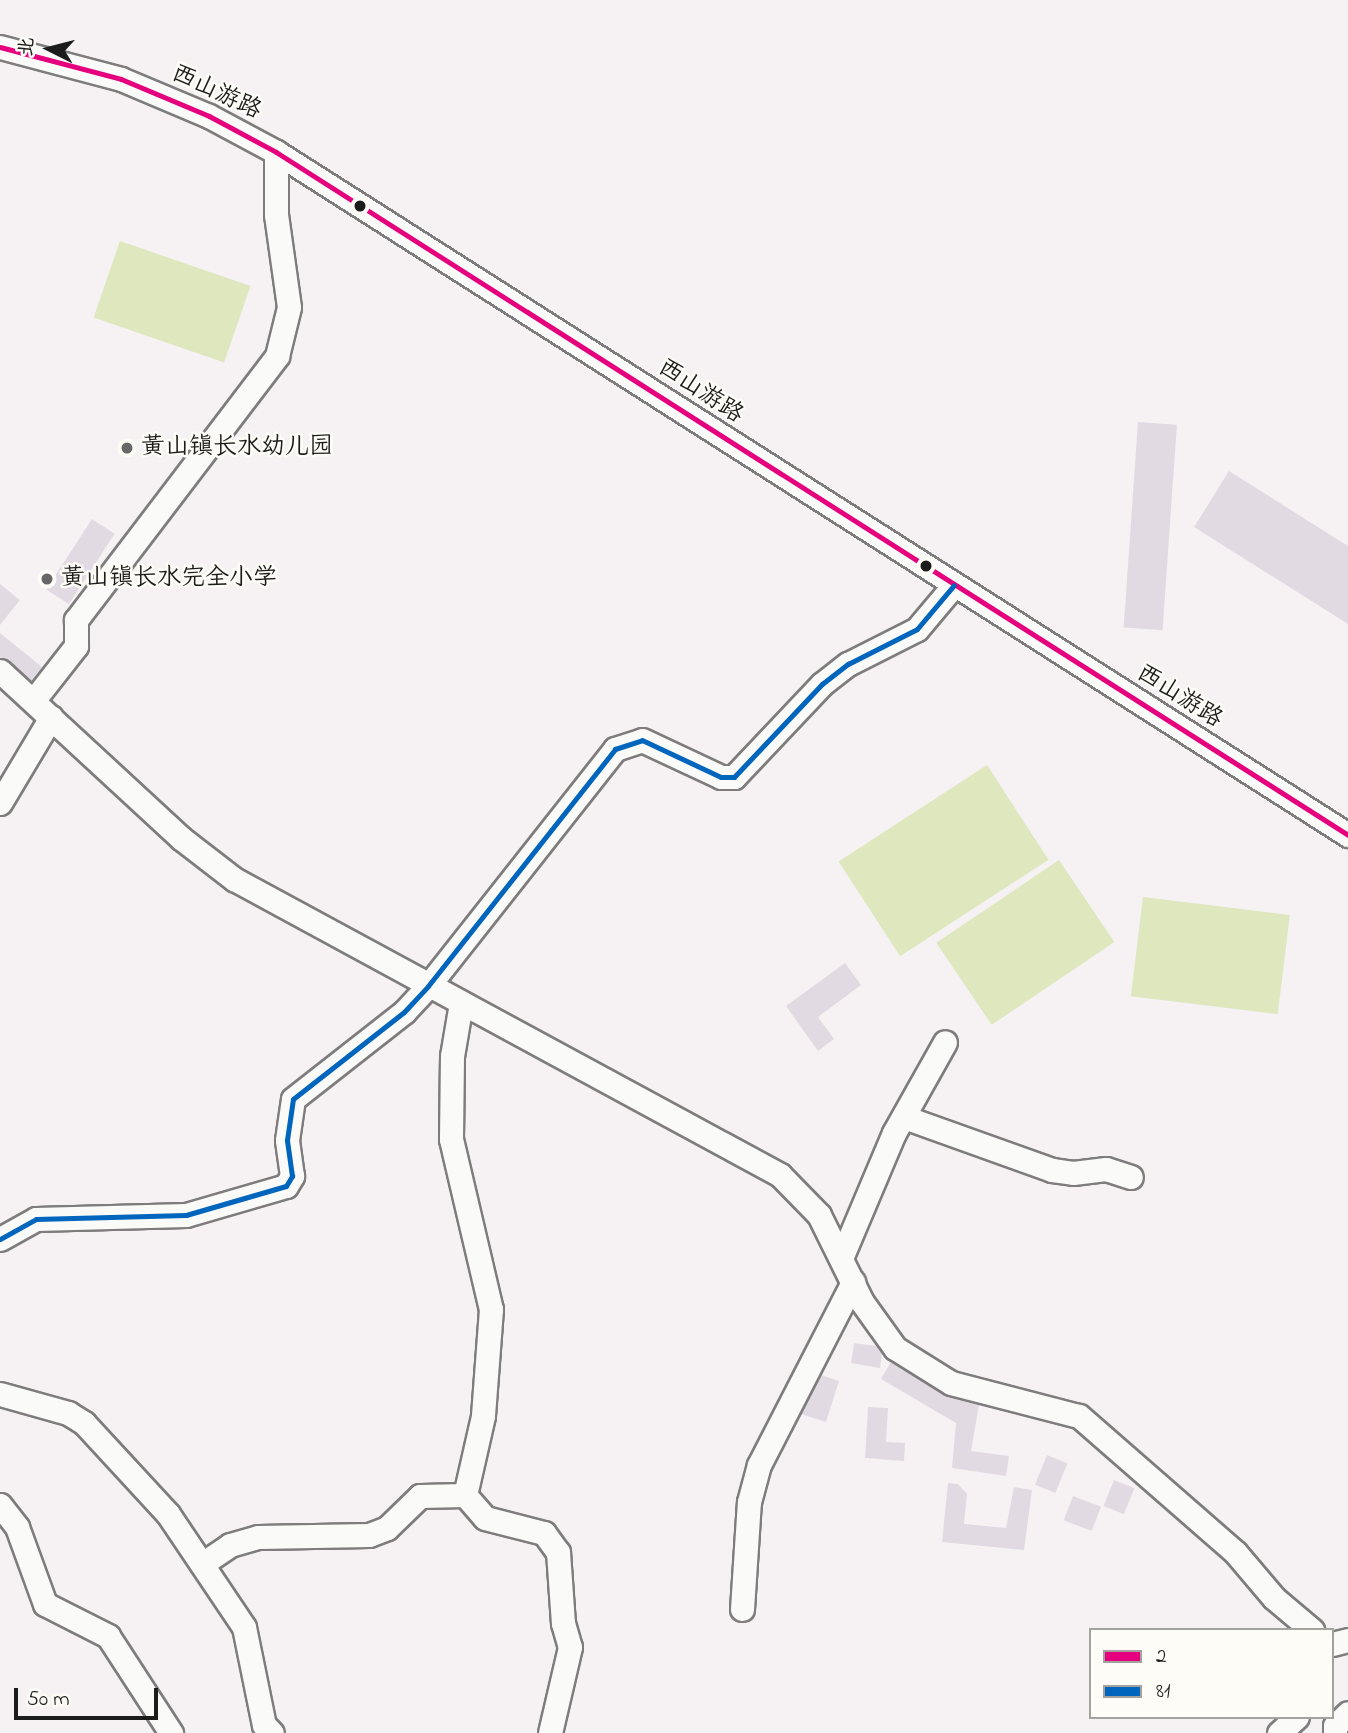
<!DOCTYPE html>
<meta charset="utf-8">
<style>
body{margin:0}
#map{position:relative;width:1348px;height:1733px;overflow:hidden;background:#f6f2f4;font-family:"Indie Flower","LXGW WenKai TC",sans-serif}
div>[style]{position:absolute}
.green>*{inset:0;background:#dfe7be;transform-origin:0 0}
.building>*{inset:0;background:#e2dae3;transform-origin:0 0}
.roads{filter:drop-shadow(2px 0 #7e7c7d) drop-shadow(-2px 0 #7e7c7d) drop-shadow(0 2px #7e7c7d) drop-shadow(0 -2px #7e7c7d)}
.minor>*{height:23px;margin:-11.5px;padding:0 11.5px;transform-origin:11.5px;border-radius:11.5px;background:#fafaf8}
.bus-1>*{height:5px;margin:-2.5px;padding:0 2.5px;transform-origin:2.5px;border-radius:2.5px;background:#e5007d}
.bus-2>*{height:5px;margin:-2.5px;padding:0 2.5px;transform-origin:2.5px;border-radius:2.5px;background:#0065bd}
.dots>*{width:19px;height:19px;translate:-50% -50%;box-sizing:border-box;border:4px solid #fdfcf7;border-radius:50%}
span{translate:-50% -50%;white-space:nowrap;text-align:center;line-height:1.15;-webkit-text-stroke:5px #fdfcf7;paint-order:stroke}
.street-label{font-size:24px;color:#1c1c1c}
.poi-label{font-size:24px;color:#1c1c1c}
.left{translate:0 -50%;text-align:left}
.legend{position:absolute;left:1089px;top:1628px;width:245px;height:91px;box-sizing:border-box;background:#fdfcf7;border:2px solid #a3a29f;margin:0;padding:9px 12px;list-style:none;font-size:21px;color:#1c1c1c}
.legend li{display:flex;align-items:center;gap:14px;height:35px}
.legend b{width:35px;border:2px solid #a3a29f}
.north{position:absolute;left:14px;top:14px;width:70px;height:70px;-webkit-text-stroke:5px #fdfcf7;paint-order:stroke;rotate:276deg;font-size:19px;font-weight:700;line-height:28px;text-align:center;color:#1c1c1c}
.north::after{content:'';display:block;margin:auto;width:24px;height:32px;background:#1c1c1c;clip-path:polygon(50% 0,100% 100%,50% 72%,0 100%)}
.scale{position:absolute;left:14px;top:1688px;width:144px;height:32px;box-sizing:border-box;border:4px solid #1c1c1c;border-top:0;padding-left:9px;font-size:21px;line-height:24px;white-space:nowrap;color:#1c1c1c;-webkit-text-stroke:5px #fdfcf7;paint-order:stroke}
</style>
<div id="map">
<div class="green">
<div style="left:120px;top:241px;width:138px;height:81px;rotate:19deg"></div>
<div style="left:987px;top:765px;width:113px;height:177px;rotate:57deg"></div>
<div style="left:1059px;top:860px;width:99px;height:148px;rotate:56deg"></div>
<div style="left:1143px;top:897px;width:148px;height:100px;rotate:7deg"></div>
</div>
<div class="building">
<div style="left:1138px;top:422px;width:39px;height:206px;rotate:4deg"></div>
<div style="clip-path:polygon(1229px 471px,1348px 546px,1348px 624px,1194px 527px)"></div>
<div style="left:92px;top:519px;width:27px;height:84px;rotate:33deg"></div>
<div style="clip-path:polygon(0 584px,20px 600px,0 625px)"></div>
<div style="clip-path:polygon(0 633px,42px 667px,31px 681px,0 657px)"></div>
<div style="clip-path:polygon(845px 963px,861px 985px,818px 1017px,834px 1039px,818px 1051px,786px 1006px)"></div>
<div style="clip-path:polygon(854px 1343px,876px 1346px,882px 1354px,880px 1368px,851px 1363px)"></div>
<div style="clip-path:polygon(891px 1362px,944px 1395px,979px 1405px,971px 1451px,1009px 1456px,1006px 1476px,952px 1468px,956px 1423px,881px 1379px)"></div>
<div style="clip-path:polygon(821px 1375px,839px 1381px,826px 1422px,801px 1414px)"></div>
<div style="clip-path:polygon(868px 1407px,888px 1408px,886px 1442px,905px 1443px,904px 1461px,865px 1458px)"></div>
<div style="left:1047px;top:1455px;width:22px;height:32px;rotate:22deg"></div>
<div style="left:1114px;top:1480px;width:22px;height:28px;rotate:22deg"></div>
<div style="clip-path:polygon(948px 1483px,958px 1484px,967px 1494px,964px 1524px,1006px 1528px,1014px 1487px,1032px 1490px,1024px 1550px,942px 1542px)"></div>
<div style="left:1073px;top:1496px;width:30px;height:26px;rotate:21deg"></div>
</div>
<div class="roads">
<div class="minor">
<div style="left:0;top:47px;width:125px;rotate:14.8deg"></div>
<div style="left:121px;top:79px;width:95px;rotate:22.8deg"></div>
<div style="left:209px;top:116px;width:76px;rotate:28.2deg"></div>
<div style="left:276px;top:152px;width:1271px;rotate:32.5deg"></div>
<div style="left:0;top:671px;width:248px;rotate:42.7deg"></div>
<div style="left:182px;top:839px;width:66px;rotate:37.6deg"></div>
<div style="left:234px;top:879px;width:621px;rotate:28.46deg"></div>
<div style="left:780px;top:1175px;width:56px;rotate:45.7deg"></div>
<div style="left:819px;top:1215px;width:97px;rotate:63.7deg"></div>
<div style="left:862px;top:1302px;width:57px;rotate:54.3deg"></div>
<div style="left:895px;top:1348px;width:66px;rotate:32deg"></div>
<div style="left:951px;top:1383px;width:132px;rotate:14.5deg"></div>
<div style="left:1079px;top:1416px;width:207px;rotate:41.1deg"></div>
<div style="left:1235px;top:1552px;width:60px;rotate:49.7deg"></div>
<div style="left:1274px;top:1598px;width:50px;rotate:40.1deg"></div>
<div style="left:33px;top:701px;width:70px;rotate:-52deg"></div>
<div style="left:76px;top:646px;width:26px;rotate:-90deg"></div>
<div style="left:76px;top:620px;width:332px;rotate:-52.7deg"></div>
<div style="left:277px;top:356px;width:50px;rotate:-76.2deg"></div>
<div style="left:289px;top:307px;width:93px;rotate:-98deg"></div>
<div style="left:276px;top:215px;width:63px;rotate:-90deg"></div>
<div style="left:0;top:803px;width:100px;rotate:-59.3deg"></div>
<div style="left:461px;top:1003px;width:54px;rotate:99.6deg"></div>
<div style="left:452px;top:1056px;width:83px;rotate:90.7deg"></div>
<div style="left:451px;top:1139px;width:175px;rotate:76.8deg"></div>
<div style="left:491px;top:1309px;width:107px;rotate:94.3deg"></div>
<div style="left:483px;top:1416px;width:81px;rotate:102.8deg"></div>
<div style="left:465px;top:1495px;width:30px;rotate:49deg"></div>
<div style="left:485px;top:1518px;width:61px;rotate:14.3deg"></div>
<div style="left:544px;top:1533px;width:24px;rotate:54deg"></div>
<div style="left:558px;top:1552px;width:71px;rotate:86deg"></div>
<div style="left:563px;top:1623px;width:25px;rotate:74deg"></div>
<div style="left:570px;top:1647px;width:88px;rotate:103.1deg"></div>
<div style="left:904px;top:1117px;width:157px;rotate:19.7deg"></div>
<div style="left:1052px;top:1170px;width:21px;rotate:8deg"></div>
<div style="left:1073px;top:1173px;width:33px;rotate:-7deg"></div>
<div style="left:1106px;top:1169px;width:26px;rotate:18deg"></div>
<div style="left:0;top:1239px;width:41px;rotate:-29.1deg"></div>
<div style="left:36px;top:1219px;width:150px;rotate:-1.5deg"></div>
<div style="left:186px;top:1215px;width:104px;rotate:-16.2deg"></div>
<div style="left:286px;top:1186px;width:12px;rotate:-59deg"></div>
<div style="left:292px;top:1176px;width:36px;rotate:-98deg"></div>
<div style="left:287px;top:1140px;width:41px;rotate:-81.7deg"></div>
<div style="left:293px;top:1099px;width:141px;rotate:-38.1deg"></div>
<div style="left:404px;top:1012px;width:35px;rotate:-47deg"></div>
<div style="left:428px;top:986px;width:302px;rotate:-51.7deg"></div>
<div style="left:615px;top:749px;width:28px;rotate:-18deg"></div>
<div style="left:642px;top:740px;width:87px;rotate:25.1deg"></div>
<div style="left:721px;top:777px;width:13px"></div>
<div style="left:734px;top:777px;width:128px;rotate:-46.6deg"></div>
<div style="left:822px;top:684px;width:33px;rotate:-38deg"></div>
<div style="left:848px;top:664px;width:77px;rotate:-26.9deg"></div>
<div style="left:917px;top:629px;width:57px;rotate:-49.9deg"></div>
<div style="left:842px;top:1256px;width:134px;rotate:-67.1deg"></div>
<div style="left:894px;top:1133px;width:104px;rotate:-60.7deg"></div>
<div style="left:0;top:1394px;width:71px;rotate:15.6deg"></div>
<div style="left:68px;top:1413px;width:19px;rotate:32deg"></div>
<div style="left:84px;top:1423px;width:124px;rotate:47.3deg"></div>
<div style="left:168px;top:1514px;width:136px;rotate:56.1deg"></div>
<div style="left:244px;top:1627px;width:100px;rotate:78.5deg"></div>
<div style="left:264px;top:1725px;width:11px;rotate:45deg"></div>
<div style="left:0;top:1505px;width:28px;rotate:52deg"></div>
<div style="left:17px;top:1527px;width:82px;rotate:70deg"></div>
<div style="left:45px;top:1604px;width:71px;rotate:26.9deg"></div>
<div style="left:108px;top:1636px;width:116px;rotate:57deg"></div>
<div style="left:202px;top:1564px;width:34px;rotate:-34deg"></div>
<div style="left:230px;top:1545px;width:29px;rotate:-16deg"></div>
<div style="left:258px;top:1537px;width:111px;rotate:-1deg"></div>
<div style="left:369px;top:1535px;width:19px;rotate:-21deg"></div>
<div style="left:387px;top:1528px;width:46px;rotate:-44.1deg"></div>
<div style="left:420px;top:1496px;width:45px;rotate:-1.3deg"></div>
<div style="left:742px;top:1609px;width:107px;rotate:-86.3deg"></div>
<div style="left:749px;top:1502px;width:38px;rotate:-75deg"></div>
<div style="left:759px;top:1465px;width:206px;rotate:-62.8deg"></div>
<div style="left:1332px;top:1644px;width:16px;rotate:-14deg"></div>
<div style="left:1279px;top:1733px;width:24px;rotate:-42deg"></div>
<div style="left:1335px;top:1733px;width:7px;rotate:-90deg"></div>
<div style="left:1335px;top:1726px;width:18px;rotate:-45deg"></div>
</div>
</div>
<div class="bus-1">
<div style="left:0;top:47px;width:125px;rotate:14.8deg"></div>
<div style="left:121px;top:79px;width:95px;rotate:22.8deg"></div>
<div style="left:209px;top:116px;width:76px;rotate:28.2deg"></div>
<div style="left:276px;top:152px;width:1271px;rotate:32.5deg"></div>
</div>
<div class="bus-2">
<div style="left:0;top:1239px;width:41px;rotate:-29.1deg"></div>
<div style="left:36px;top:1219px;width:150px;rotate:-1.5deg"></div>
<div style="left:186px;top:1215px;width:104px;rotate:-16.2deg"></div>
<div style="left:286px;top:1186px;width:12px;rotate:-59deg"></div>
<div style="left:292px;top:1176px;width:36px;rotate:-98deg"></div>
<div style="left:287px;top:1140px;width:41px;rotate:-81.7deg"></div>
<div style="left:293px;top:1099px;width:141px;rotate:-38.1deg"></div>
<div style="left:404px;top:1012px;width:35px;rotate:-47deg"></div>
<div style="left:428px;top:986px;width:302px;rotate:-51.7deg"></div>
<div style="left:615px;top:749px;width:28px;rotate:-18deg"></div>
<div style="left:642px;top:740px;width:87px;rotate:25.1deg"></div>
<div style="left:721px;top:777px;width:13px"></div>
<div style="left:734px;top:777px;width:128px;rotate:-46.6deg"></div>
<div style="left:822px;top:684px;width:33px;rotate:-38deg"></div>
<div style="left:848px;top:664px;width:77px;rotate:-26.9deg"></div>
<div style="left:917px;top:629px;width:57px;rotate:-49.9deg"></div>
</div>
<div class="dots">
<div style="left:360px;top:206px;background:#1c1c1c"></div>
<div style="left:127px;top:448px;background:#686768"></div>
<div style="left:926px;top:566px;background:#1c1c1c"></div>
<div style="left:47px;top:579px;background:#686768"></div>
</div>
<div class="street-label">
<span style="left:216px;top:93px;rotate:25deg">西山游路</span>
<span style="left:700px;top:392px;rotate:33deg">西山游路</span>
<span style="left:1179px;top:697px;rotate:32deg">西山游路</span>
</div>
<div class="poi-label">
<span class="left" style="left:141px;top:448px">黄山镇长水幼儿园</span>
<span class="left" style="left:61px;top:579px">黄山镇长水完全小学</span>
</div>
<ul class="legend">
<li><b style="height:9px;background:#e5007d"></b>2</li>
<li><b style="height:9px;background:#0065bd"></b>81</li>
</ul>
<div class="north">北</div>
<div class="scale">50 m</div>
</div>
